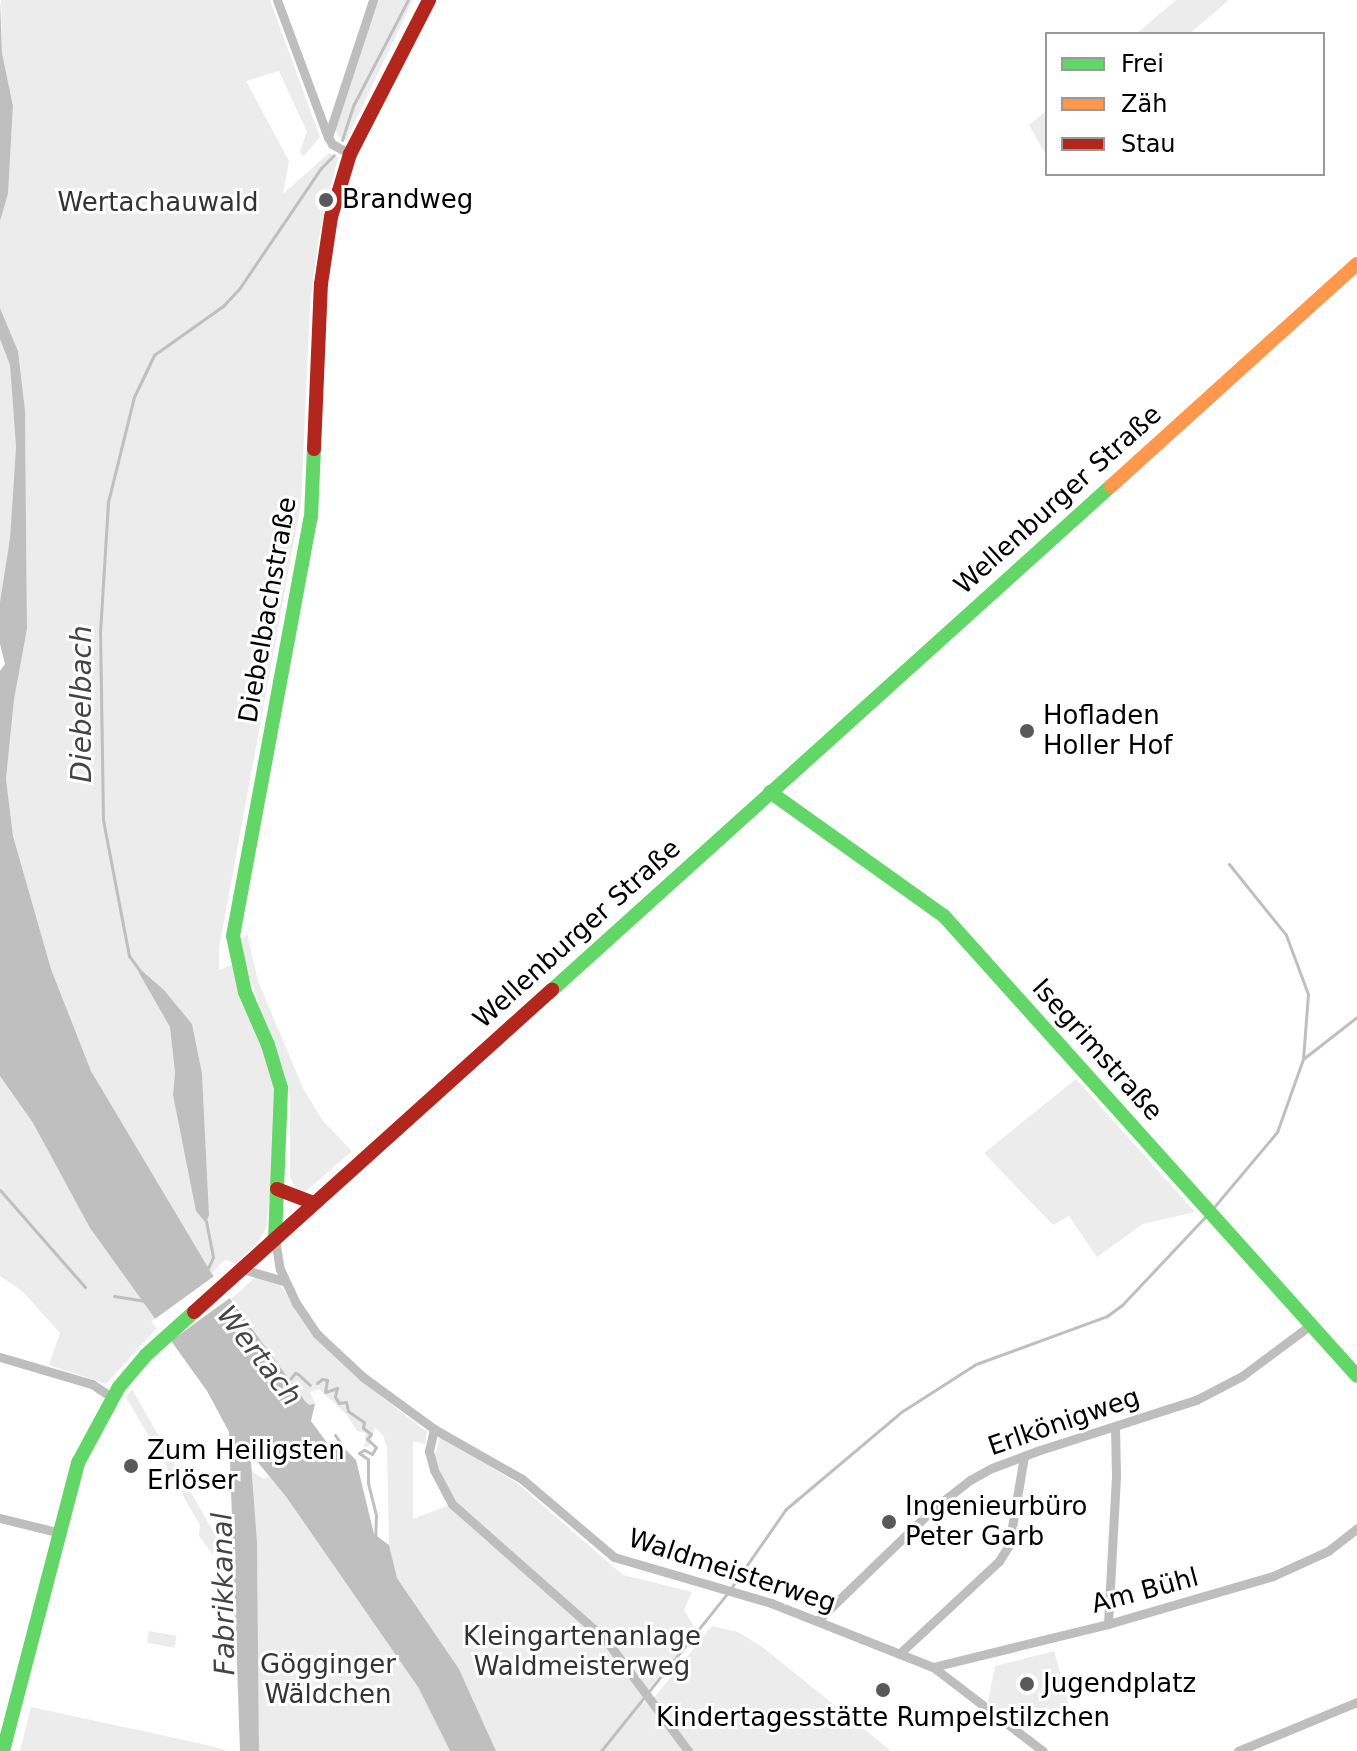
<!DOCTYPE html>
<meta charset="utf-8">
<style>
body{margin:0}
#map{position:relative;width:1357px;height:1751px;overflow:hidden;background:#fff;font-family:"DejaVu Sans",sans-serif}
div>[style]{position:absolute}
.green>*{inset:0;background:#ececec;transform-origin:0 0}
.water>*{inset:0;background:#bfbfbf}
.pier>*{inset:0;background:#fff;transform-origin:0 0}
.stream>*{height:3px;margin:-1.5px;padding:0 1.5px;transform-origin:1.5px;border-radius:1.5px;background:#bfbfbf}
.street>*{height:9px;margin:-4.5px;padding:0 4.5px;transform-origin:4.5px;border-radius:4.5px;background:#bebebe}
.fast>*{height:14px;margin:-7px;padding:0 7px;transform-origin:7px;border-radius:7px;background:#63d668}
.slow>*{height:14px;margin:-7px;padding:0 7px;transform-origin:7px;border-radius:7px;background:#ff974d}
.jam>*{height:14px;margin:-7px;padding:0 7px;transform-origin:7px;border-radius:7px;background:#b3261e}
.dots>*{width:22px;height:22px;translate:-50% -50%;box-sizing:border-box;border:4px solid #fff;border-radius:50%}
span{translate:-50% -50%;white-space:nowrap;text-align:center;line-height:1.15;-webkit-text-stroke:6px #fff;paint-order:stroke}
.poi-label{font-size:26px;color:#000}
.left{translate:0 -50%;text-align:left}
.park-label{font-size:26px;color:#333}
.street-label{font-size:26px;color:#000}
.water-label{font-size:28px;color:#444;font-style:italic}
.legend{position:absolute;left:1045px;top:32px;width:280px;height:144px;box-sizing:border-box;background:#fff;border:2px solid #999;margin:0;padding:10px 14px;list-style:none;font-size:24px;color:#000}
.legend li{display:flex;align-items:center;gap:16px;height:40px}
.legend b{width:40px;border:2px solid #999}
</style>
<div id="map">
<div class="green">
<div style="clip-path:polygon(evenodd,1px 0,270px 0,320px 137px,303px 157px,300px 151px,307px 132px,279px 71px,246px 81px,289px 161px,283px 194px,329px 153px,338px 157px,318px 242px,310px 305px,301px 503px,219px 948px,219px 970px,232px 965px,272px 1076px,276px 1106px,271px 1188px,266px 1229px,257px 1243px,236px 1264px,228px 1260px,222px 1262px,212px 1274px,91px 1071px,51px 969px,13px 836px,6px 779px,14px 700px,27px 629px,25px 410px,18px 351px,0 308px,0 221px,8px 194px,13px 106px,2px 53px,1px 0,139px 973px,164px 990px,192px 1024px,202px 1073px,209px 1215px,206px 1222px,173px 1095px,175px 1073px,170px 1026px,139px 973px)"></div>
<div style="clip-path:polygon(377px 0,413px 0,346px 141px,338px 136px,334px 125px)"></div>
<div style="clip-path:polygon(1176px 0,1229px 0,1189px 34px,1136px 34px)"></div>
<div style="clip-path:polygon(1047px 110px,1047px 154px,1046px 155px,1029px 125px)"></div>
<div style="clip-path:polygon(0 339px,10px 364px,16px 447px,10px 538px,0 602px)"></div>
<div style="clip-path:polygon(247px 933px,258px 981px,303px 1088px,322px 1120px,352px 1151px,305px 1192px,296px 1189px,290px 1177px,290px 1096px,244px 960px,242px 940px)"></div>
<div style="clip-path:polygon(0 1076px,33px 1123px,90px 1228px,160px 1325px,106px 1384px,49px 1365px,60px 1333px,22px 1291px,0 1276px)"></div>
<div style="clip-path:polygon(1076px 1079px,1195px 1212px,1143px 1224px,1097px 1257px,1069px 1216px,1053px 1225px,984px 1153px)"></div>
<div style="clip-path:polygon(258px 1275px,279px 1283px,314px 1337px,360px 1380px,427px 1432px,425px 1444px,413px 1441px,413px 1519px,452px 1504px,434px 1460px,440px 1437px,517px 1483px,623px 1575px,692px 1592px,684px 1610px,697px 1632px,647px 1691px,643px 1703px,653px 1699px,712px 1626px,738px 1632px,765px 1649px,891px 1751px,496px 1751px,459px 1669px,397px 1578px,389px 1545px,387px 1448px,383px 1435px,375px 1428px,370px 1445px,364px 1448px,366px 1433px,357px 1431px,346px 1414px,319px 1389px,310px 1392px,315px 1404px,309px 1406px,305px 1401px,231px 1299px)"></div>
<div style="clip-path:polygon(132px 1389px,218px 1540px,212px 1554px,199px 1536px,200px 1525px,126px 1397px)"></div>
<div style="clip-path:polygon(252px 1471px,264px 1479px,268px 1476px,287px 1498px,418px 1687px,450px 1751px,259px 1751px,257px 1541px)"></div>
<div style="left:149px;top:1631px;width:28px;height:12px;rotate:10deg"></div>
<div style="clip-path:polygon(1054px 1651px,1070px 1709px,1012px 1723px,988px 1703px,995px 1666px)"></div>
<div style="clip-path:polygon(31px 1707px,207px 1745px,228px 1751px,20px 1751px)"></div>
</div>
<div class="water">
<div style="clip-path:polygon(0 0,2px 53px,13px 106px,8px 194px,0 221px)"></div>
<div style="clip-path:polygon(0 308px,18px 351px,25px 410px,27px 629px,14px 700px,6px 779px,13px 836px,51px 969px,91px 1071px,212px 1274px,305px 1401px,309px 1405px,315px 1404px,311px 1421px,328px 1444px,340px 1444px,356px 1460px,374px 1534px,389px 1545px,397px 1578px,459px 1669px,496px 1751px,450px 1751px,418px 1687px,287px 1498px,256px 1460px,251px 1461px,257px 1541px,259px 1751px,240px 1751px,229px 1432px,207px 1391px,90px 1228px,33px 1123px,0 1076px,0 671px,5px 664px,0 644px,0 602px,10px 538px,16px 447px,10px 365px,0 339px)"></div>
<div style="clip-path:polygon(142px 971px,164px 990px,192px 1024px,202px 1073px,209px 1215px,206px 1223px,196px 1211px,173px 1095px,175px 1073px,170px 1027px,139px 973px)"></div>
</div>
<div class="pier">
<div style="left:217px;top:1274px;width:27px;height:81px;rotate:54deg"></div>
</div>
<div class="stream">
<div style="left:342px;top:140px;width:38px;rotate:-72deg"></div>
<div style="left:354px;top:104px;width:117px;rotate:-62.6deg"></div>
<div style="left:1229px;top:864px;width:91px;rotate:51.2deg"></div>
<div style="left:1286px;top:935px;width:63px;rotate:69.6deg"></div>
<div style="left:1308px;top:994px;width:65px;rotate:94.4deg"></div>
<div style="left:143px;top:975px;width:24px;rotate:-126deg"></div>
<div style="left:129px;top:956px;width:138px;rotate:-100.8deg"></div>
<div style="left:103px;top:820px;width:187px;rotate:-90.9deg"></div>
<div style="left:100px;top:633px;width:131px;rotate:-86.5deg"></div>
<div style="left:108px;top:502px;width:108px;rotate:-76.1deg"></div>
<div style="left:134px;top:397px;width:47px;rotate:-64.5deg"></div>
<div style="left:154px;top:355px;width:85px;rotate:-35.4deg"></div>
<div style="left:223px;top:306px;width:23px;rotate:-47deg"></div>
<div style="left:239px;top:289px;width:146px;rotate:-55.9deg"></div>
<div style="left:321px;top:168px;width:18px;rotate:-45deg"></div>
<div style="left:0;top:1190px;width:129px;rotate:48.8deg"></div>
<div style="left:1214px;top:1207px;width:98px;rotate:-50deg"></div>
<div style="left:1277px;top:1132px;width:77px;rotate:-70.4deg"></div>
<div style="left:1303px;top:1059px;width:68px;rotate:-37.9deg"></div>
<div style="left:206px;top:1221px;width:37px;rotate:79deg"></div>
<div style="left:213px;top:1257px;width:12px;rotate:114deg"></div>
<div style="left:114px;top:1296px;width:32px;rotate:9deg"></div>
<div style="left:290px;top:1379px;width:8px;rotate:-50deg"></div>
<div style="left:295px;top:1373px;width:3px;rotate:18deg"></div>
<div style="left:298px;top:1374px;width:16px;rotate:43deg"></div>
<div style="left:317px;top:1383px;width:6px;rotate:-39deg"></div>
<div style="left:322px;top:1379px;width:5px;rotate:11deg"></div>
<div style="left:327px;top:1380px;width:12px;rotate:99deg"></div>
<div style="left:325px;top:1392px;width:13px;rotate:-18deg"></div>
<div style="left:337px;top:1388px;width:9px;rotate:103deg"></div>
<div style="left:335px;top:1397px;width:7px;rotate:56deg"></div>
<div style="left:339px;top:1403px;width:7px;rotate:-8deg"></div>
<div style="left:346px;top:1402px;width:9px;rotate:77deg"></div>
<div style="left:348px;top:1411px;width:19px;rotate:35deg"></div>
<div style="left:364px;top:1422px;width:6px;rotate:99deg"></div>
<div style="left:363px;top:1428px;width:10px;rotate:37deg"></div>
<div style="left:371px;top:1434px;width:6px;rotate:129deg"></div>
<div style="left:367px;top:1439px;width:12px;rotate:42deg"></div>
<div style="left:376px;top:1447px;width:8px;rotate:120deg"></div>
<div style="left:372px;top:1454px;width:9px;rotate:-153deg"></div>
<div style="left:364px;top:1450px;width:6px;rotate:149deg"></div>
<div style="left:359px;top:1453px;width:11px;rotate:34deg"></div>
<div style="left:368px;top:1459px;width:24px;rotate:90deg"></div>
<div style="left:368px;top:1483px;width:33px;rotate:76deg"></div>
<div style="left:376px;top:1515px;width:25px;rotate:92deg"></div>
<div style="left:335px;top:1435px;width:12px;rotate:55deg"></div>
<div style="left:731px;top:1588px;width:96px;rotate:-55.2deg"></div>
<div style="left:786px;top:1509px;width:150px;rotate:-40.1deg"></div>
<div style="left:901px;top:1412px;width:89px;rotate:-32.6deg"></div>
<div style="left:976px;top:1364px;width:140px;rotate:-20.1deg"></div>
<div style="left:1107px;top:1316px;width:19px;rotate:-36deg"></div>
<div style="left:1122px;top:1305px;width:122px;rotate:-46.7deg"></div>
<div style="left:601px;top:1751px;width:201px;rotate:-51.3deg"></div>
</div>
<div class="street">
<div style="left:277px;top:0;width:146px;rotate:69.6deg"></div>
<div style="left:328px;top:137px;width:8px;rotate:60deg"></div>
<div style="left:332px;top:144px;width:21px;rotate:29deg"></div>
<div style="left:328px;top:137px;width:144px;rotate:-71.8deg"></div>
<div style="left:275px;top:1239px;width:30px;rotate:81deg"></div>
<div style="left:280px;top:1269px;width:38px;rotate:65deg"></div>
<div style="left:296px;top:1303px;width:37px;rotate:56deg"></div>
<div style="left:317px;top:1334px;width:63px;rotate:43.1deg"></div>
<div style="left:363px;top:1377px;width:88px;rotate:36.2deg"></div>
<div style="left:434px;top:1429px;width:101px;rotate:29.6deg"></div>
<div style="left:522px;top:1479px;width:121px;rotate:40.3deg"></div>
<div style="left:614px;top:1557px;width:164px;rotate:16.3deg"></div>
<div style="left:771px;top:1603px;width:174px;rotate:21.6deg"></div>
<div style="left:933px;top:1667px;width:138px;rotate:37.4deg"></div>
<div style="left:242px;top:1269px;width:44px;rotate:15.9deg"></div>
<div style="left:0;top:1357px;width:96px;rotate:16.4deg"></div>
<div style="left:92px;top:1384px;width:25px;rotate:34deg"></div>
<div style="left:434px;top:1429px;width:23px;rotate:103deg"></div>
<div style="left:429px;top:1451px;width:20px;rotate:75deg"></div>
<div style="left:434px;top:1470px;width:38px;rotate:62deg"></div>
<div style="left:452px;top:1504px;width:205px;rotate:41.4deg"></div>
<div style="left:606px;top:1640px;width:138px;rotate:53.5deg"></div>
<div style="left:0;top:1518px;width:59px;rotate:13.8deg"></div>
<div style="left:818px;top:1620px;width:161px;rotate:-44deg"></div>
<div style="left:934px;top:1508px;width:46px;rotate:-37.9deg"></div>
<div style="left:970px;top:1480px;width:25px;rotate:-29deg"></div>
<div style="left:992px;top:1468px;width:51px;rotate:-20.6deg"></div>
<div style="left:1040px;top:1450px;width:164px;rotate:-17.8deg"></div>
<div style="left:1196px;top:1400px;width:52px;rotate:-27.6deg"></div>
<div style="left:1242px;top:1376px;width:84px;rotate:-36.7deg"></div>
<div style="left:1108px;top:1624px;width:149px;rotate:-86.9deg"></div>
<div style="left:1116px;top:1475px;width:48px;rotate:-91.2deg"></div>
<div style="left:899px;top:1654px;width:137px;rotate:-42.9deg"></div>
<div style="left:999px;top:1561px;width:19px;rotate:-58deg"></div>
<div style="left:1009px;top:1545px;width:90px;rotate:-80.4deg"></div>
<div style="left:933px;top:1667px;width:180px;rotate:-13.8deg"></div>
<div style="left:1108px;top:1624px;width:172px;rotate:-16.2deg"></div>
<div style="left:1273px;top:1576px;width:60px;rotate:-24.4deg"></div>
<div style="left:1328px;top:1551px;width:37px;rotate:-38deg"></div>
<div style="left:1238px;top:1751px;width:129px;rotate:-22.4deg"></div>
</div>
<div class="fast">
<div style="left:770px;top:792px;width:214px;rotate:35.5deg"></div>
<div style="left:944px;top:916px;width:618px;rotate:48.08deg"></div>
<div style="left:552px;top:990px;width:753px;rotate:-42.04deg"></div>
<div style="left:275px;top:1239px;width:151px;rotate:-87.7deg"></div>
<div style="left:281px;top:1088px;width:45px;rotate:-106.8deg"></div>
<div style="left:268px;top:1045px;width:58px;rotate:-113.5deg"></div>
<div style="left:245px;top:992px;width:57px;rotate:-102.1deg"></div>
<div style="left:233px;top:936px;width:426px;rotate:-79.5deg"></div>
<div style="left:311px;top:517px;width:68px;rotate:-87.5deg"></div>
<div style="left:3px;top:1751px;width:298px;rotate:-75.4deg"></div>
<div style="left:78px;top:1463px;width:86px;rotate:-61.7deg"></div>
<div style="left:119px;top:1387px;width:42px;rotate:-49.8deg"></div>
<div style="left:146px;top:1355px;width:64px;rotate:-41.9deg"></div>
</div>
<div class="slow">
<div style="left:1111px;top:486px;width:331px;rotate:-42.1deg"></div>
</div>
<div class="jam">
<div style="left:314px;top:449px;width:165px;rotate:-87.6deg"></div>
<div style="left:321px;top:284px;width:68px;rotate:-81.5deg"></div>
<div style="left:331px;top:217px;width:66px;rotate:-73.2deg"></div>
<div style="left:350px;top:154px;width:173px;rotate:-62.8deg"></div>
<div style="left:277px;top:1189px;width:40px;rotate:21deg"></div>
<div style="left:194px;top:1312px;width:482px;rotate:-42deg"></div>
</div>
<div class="dots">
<div style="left:326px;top:200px;background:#595959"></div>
<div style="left:1027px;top:731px;background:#595959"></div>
<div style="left:131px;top:1466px;background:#595959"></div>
<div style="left:889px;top:1522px;background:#595959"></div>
<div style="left:1027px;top:1684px;background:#595959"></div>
<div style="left:883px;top:1690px;background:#595959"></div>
</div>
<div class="poi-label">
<span class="left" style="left:342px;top:200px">Brandweg</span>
<span class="left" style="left:1043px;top:731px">Hofladen<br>Holler Hof</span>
<span class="left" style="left:147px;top:1466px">Zum Heiligsten<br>Erlöser</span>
<span class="left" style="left:905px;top:1522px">Ingenieurbüro<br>Peter Garb</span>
<span class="left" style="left:1043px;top:1684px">Jugendplatz</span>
<span style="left:883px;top:1718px">Kindertagesstätte Rumpelstilzchen</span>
</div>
<div class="park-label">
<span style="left:158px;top:203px">Wertachauwald</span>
<span style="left:582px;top:1652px">Kleingartenanlage<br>Waldmeisterweg</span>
<span style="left:328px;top:1680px">Gögginger<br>Wäldchen</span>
</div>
<div class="street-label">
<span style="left:1058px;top:500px;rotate:-42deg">Wellenburger Straße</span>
<span style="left:268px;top:610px;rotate:-80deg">Diebelbachstraße</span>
<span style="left:577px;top:934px;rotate:-42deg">Wellenburger Straße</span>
<span style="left:1097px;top:1050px;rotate:48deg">Isegrimstraße</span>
<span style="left:1064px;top:1422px;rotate:-19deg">Erlkönigweg</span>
<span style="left:732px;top:1571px;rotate:18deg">Waldmeisterweg</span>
<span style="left:1145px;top:1591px;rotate:-15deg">Am Bühl</span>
</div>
<div class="water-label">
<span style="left:82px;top:704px;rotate:-90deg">Diebelbach</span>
<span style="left:259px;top:1356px;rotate:52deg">Wertach</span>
<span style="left:224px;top:1594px;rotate:-91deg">Fabrikkanal</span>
</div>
<ul class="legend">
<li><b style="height:10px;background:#63d668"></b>Frei</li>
<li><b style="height:10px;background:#ff974d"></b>Zäh</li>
<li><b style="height:10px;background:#b3261e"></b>Stau</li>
</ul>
</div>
